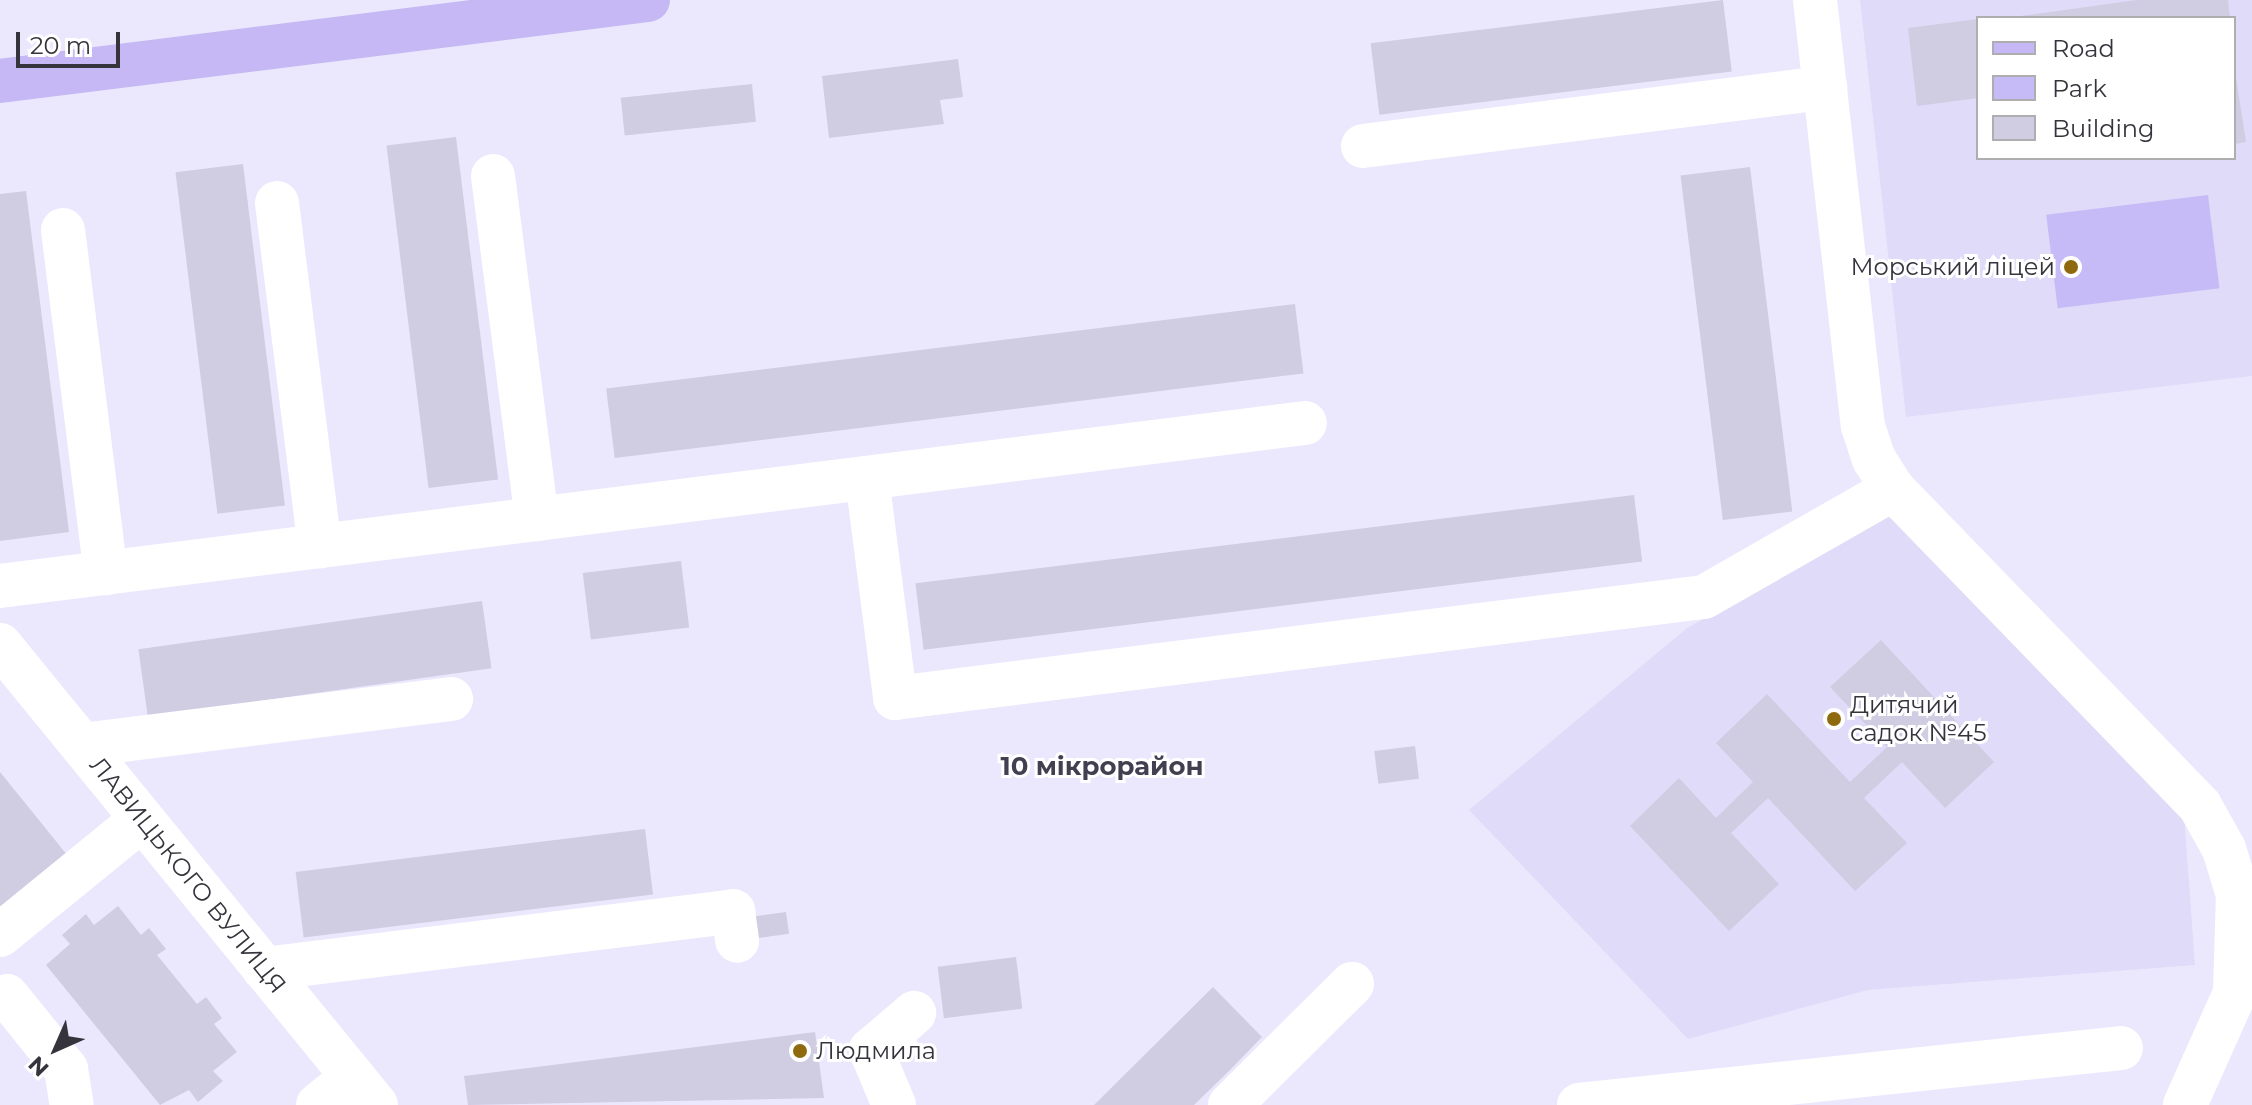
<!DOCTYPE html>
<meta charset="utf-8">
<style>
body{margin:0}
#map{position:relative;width:2252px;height:1105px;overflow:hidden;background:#ebe8fe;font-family:Montserrat,sans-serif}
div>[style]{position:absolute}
.built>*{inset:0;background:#e0dbf8}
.green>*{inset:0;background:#c6bbf7;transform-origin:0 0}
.building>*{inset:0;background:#d0cce2;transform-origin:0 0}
.minor>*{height:44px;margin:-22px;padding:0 22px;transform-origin:22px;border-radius:22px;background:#fff}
.major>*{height:44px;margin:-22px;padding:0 22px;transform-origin:22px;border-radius:22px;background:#c6b8f4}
.dots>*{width:22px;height:22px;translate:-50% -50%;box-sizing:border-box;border:4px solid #fff;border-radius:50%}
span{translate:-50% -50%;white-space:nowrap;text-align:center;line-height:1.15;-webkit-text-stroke:6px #fff;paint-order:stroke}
.poi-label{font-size:24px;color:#35343c}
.right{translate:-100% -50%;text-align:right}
.left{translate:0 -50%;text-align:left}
.street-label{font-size:24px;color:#35343c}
.neighbourhood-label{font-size:26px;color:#423f51;font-weight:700}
.legend{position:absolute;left:1976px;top:16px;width:260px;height:144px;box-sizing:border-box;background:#fff;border:2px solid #aeaeb1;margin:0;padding:10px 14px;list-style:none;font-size:24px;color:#35343c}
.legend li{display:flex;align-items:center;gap:16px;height:40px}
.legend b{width:40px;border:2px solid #aeaeb1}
.north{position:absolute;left:16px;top:1009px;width:80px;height:80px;-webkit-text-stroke:6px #fff;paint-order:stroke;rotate:225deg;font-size:22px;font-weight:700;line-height:32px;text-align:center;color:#35343c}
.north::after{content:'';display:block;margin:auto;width:28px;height:36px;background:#35343c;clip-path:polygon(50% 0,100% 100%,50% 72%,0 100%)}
.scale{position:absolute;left:16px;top:32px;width:104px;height:36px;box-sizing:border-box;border:4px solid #35343c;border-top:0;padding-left:10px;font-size:24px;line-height:28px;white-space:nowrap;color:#35343c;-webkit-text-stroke:6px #fff;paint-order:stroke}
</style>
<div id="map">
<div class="built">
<div style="clip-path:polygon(evenodd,1860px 0,2252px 0,2252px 376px,1906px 417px,1860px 0,1978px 18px,2234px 18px,2234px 158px,1978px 158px,1978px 18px)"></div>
<div style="clip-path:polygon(1889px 516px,2184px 815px,2195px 965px,1868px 990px,1688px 1039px,1469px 810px,1687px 628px)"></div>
</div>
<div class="green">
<div style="left:2208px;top:195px;width:94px;height:163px;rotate:83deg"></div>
</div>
<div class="building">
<div style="left:1723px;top:0;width:72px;height:355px;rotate:83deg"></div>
<div style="clip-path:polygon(2137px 0,2228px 0,2230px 18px,2006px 18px)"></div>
<div style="clip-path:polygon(1978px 19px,1978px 98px,1917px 106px,1908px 28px)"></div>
<div style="clip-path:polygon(958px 59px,963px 97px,940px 100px,944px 124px,829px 138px,822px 76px)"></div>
<div style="clip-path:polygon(2234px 65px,2246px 142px,2234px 144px)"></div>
<div style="left:752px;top:84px;width:38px;height:132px;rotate:84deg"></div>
<div style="left:456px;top:137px;width:345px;height:70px;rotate:83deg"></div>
<div style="left:243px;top:164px;width:344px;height:68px;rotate:83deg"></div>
<div style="left:1750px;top:167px;width:347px;height:70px;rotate:83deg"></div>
<div style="clip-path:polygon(26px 191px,69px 532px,0 541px,0 194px)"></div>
<div style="left:1295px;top:304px;width:70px;height:694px;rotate:83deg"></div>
<div style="left:1634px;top:495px;width:67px;height:724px;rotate:83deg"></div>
<div style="left:681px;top:561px;width:67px;height:99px;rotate:83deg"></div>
<div style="left:482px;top:601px;width:68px;height:347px;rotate:82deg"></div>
<div style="clip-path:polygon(1881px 640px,1994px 762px,1945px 808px,1902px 762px,1864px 798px,1907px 843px,1855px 891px,1768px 798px,1731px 833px,1779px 884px,1729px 931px,1630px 826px,1679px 778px,1716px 818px,1753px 782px,1716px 743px,1767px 694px,1850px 782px,1887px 747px,1830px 687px)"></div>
<div style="left:1415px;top:746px;width:33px;height:41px;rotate:83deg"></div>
<div style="clip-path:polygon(0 772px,68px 856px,0 912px)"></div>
<div style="left:645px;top:829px;width:66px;height:352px;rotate:83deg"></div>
<div style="clip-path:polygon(118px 906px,141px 935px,149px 928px,166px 949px,157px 955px,197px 1004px,206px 997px,222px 1018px,214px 1024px,237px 1052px,213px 1071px,223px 1081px,198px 1102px,189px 1090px,160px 1105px,46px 965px,70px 944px,62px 935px,86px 914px,94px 925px)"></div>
<div style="left:786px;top:912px;width:22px;height:34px;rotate:82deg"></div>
<div style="left:1016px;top:957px;width:52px;height:79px;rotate:83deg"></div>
<div style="clip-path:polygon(1213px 987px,1262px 1037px,1230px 1070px,1194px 1105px,1094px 1105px)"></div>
<div style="clip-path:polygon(815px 1032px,824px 1098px,468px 1105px,464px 1076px)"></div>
</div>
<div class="minor">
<div style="left:1815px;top:0;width:429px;rotate:83.6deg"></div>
<div style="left:1863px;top:426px;width:35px;rotate:72deg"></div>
<div style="left:1874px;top:459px;width:36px;rotate:58deg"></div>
<div style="left:1893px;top:489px;width:441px;rotate:45.9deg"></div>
<div style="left:2200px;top:806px;width:49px;rotate:60.8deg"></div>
<div style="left:2224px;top:849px;width:48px;rotate:73.1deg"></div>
<div style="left:2238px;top:895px;width:98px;rotate:91.8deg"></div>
<div style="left:2235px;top:993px;width:123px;rotate:114.1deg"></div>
<div style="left:1363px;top:146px;width:466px;rotate:-7.2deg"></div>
<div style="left:493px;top:176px;width:346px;rotate:82.7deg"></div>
<div style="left:277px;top:203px;width:346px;rotate:82.9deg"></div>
<div style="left:63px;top:230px;width:346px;rotate:82.9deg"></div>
<div style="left:867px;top:478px;width:222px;rotate:82.7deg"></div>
<div style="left:895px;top:698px;width:815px;rotate:-7.12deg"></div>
<div style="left:1704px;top:597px;width:218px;rotate:-29.7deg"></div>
<div style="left:0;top:586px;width:1315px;rotate:-7.12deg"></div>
<div style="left:0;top:645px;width:594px;rotate:50.74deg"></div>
<div style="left:82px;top:745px;width:372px;rotate:-7.1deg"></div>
<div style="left:0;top:935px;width:183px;rotate:-39.2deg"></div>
<div style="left:264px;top:969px;width:473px;rotate:-7deg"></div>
<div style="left:733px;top:911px;width:30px;rotate:82deg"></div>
<div style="left:7px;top:996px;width:94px;rotate:51.1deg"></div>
<div style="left:66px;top:1069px;width:36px;rotate:81deg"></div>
<div style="left:318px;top:1105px;width:45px;rotate:-38.7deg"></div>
<div style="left:894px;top:1105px;width:60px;rotate:-112.7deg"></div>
<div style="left:871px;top:1050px;width:57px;rotate:-40.7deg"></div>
<div style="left:1230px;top:1105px;width:172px;rotate:-44.8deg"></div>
<div style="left:1579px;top:1105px;width:545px;rotate:-6deg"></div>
</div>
<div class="major">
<div style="left:0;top:81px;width:653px;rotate:-7.13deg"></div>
</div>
<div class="dots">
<div style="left:2071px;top:267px;background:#8e690d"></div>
<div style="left:1834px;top:719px;background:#8e690d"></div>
<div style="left:800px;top:1051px;background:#8e690d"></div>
</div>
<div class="poi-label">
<span class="right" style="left:2055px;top:267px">Морський ліцей</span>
<span class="left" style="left:1850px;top:719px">Дитячий<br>садок №45</span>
<span class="left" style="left:816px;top:1051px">Людмила</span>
</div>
<div class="street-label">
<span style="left:188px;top:875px;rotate:51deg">ЛАВИЦЬКОГО ВУЛИЦЯ</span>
</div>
<div class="neighbourhood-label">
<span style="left:1102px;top:767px">10 мікрорайон</span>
</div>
<ul class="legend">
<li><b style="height:10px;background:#c6b8f4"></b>Road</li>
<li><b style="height:22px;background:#c6bbf7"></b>Park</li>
<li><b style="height:22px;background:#d0cce2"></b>Building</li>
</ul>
<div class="north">N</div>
<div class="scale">20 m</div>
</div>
